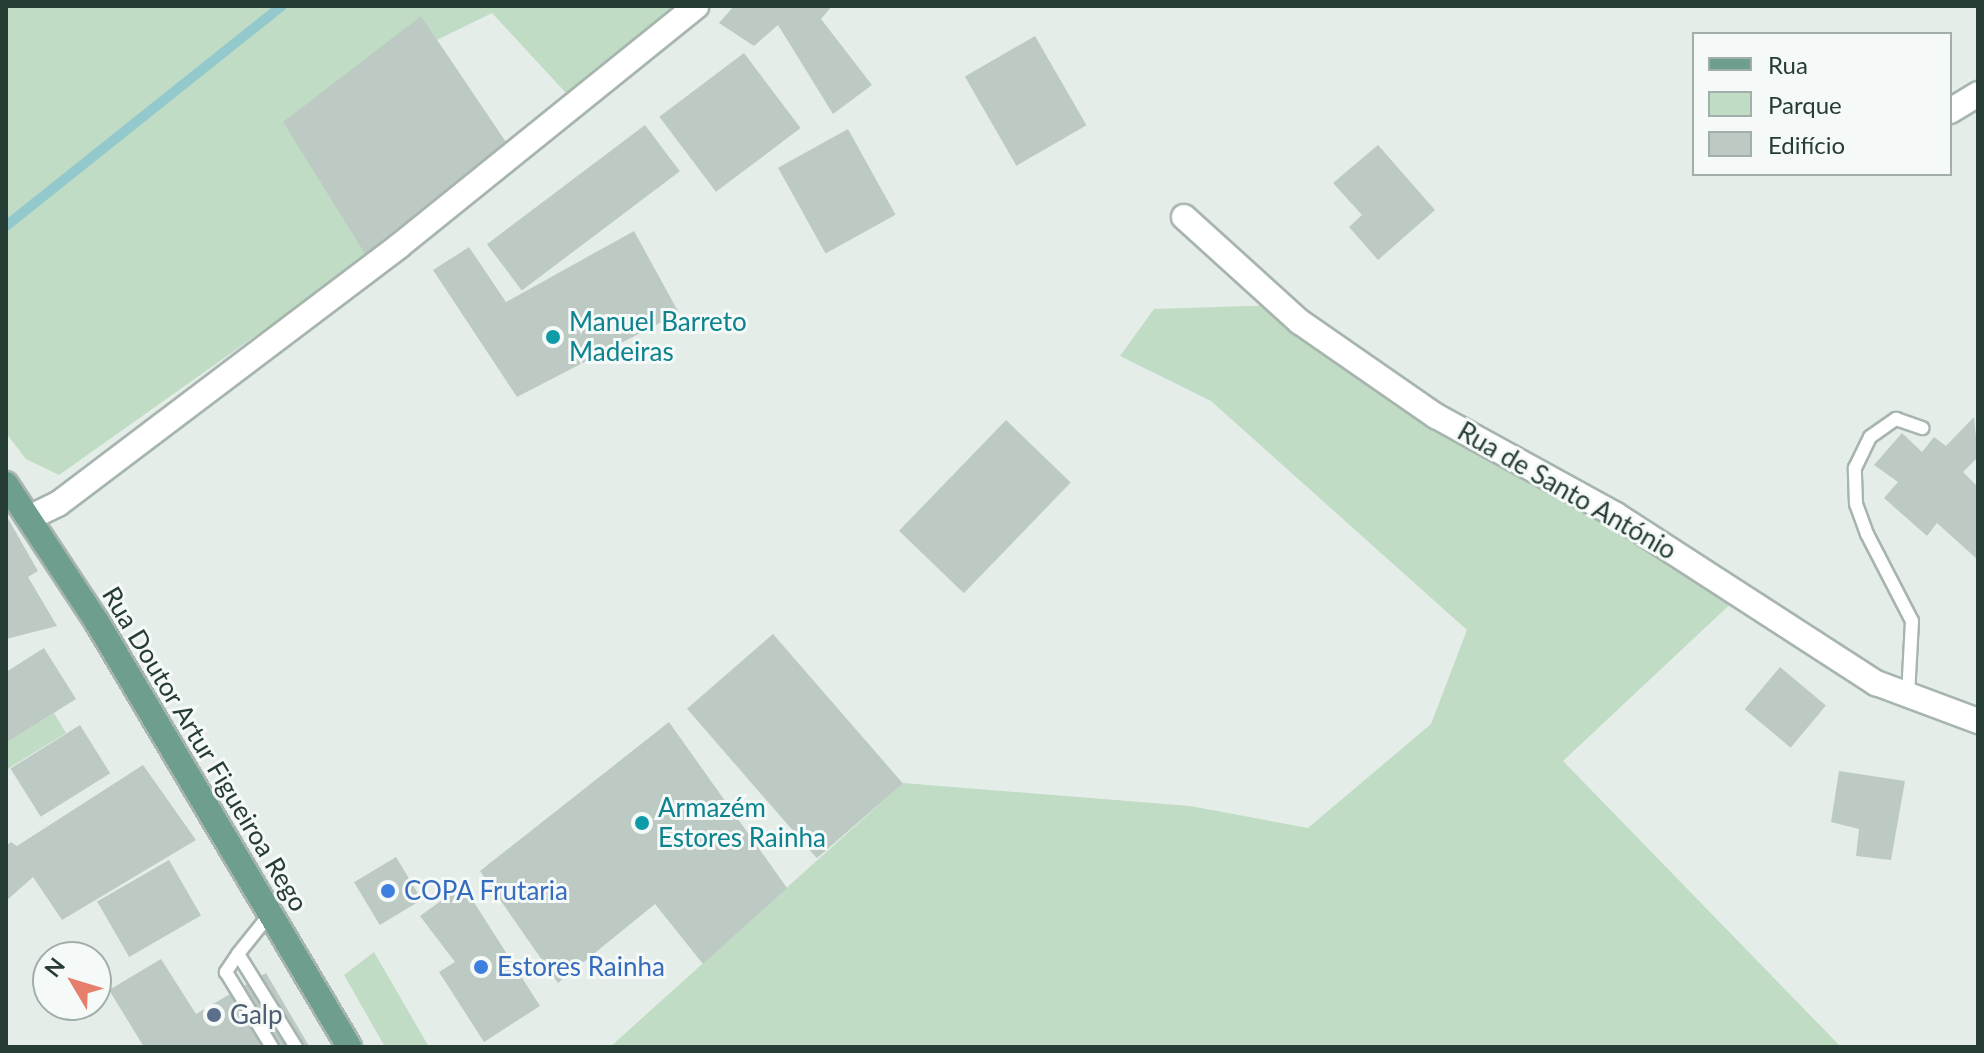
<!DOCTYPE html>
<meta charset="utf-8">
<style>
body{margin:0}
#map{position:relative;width:1984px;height:1053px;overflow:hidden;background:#e5ede9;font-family:Lato,sans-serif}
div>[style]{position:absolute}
.green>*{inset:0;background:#c0dcc5}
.stream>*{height:10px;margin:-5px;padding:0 5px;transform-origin:5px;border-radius:5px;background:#93c8cc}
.building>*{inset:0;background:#bdcac4;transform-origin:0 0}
.roads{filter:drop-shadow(2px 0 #a8b5af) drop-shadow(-2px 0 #a8b5af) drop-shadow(0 2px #a8b5af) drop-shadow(0 -2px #a8b5af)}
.service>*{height:12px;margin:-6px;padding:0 6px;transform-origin:6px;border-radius:6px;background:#fff}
.minor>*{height:24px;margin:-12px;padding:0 12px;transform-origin:12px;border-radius:12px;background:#fff}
.primary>*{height:24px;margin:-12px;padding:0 12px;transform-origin:12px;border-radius:12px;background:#6e9e8d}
.dots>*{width:22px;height:22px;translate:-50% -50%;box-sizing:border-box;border:4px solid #f5f9f7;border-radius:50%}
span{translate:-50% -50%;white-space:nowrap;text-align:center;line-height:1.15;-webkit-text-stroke:6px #f5f9f7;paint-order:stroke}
.culture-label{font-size:26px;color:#0d838f}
.left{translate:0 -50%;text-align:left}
.street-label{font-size:26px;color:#263d35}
.shop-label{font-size:26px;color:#366cbe}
.service-label{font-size:26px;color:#4e5e75}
.frame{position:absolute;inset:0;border:8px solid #263d35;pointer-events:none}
.legend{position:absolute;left:1692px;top:32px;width:260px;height:144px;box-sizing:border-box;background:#f5f9f7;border:2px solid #a2aea9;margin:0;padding:10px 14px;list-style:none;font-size:24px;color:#263d35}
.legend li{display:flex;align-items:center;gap:16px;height:40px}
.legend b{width:40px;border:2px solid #a2aea9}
.north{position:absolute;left:32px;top:941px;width:80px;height:80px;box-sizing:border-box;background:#f5f9f7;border:2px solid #a2aea9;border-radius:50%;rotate:308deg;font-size:22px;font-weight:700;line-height:32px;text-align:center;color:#263d35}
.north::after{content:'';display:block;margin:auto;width:28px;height:36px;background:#e57e6b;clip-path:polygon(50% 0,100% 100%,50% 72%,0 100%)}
</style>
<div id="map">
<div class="green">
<div style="clip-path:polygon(6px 6px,696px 6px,577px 105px,492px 13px,437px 40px,421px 17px,367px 257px,59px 475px,26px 459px,6px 433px)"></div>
<div style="clip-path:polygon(1281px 305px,1740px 595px,1563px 761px,1841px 1047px,610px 1047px,903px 783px,1190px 806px,1308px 828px,1431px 724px,1467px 630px,1211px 401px,1120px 356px,1154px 309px)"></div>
<div style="clip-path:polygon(54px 713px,66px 733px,6px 770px,6px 743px)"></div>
<div style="clip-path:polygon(374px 952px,429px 1047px,385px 1047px,344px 975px)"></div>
</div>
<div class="stream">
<div style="left:6px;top:226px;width:353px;rotate:-38.6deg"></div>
</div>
<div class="building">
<div style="clip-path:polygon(734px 6px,832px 6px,821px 19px,872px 85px,833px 114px,778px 25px,754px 46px,719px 23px)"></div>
<div style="clip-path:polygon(421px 16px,508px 145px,367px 257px,283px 122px)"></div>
<div style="left:1035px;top:36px;width:103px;height:81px;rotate:60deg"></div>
<div style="left:744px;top:53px;width:94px;height:106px;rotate:53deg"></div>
<div style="left:645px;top:125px;width:58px;height:198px;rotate:53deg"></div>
<div style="left:848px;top:129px;width:98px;height:80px;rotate:61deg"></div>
<div style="clip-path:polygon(1378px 145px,1435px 210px,1378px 260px,1349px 227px,1362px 215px,1333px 183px)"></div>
<div style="clip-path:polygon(634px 231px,679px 313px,517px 397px,433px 270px,469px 247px,506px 302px)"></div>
<div style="clip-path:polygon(1974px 417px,1978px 457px,1963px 472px,1978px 487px,1978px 560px,1937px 523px,1927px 536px,1884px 498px,1898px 482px,1874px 465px,1902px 433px,1922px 452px,1934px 437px,1946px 446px)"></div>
<div style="left:1006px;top:420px;width:90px;height:154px;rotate:44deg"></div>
<div style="clip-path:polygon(6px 515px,38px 571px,28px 577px,57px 626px,6px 639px)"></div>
<div style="left:773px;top:634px;width:198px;height:114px;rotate:49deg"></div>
<div style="clip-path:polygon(44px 648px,76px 699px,6px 743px,6px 672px)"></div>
<div style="left:1780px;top:667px;width:60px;height:55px;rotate:40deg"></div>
<div style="clip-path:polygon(669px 722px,787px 888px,703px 964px,655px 904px,558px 983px,480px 871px)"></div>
<div style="left:80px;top:725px;width:57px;height:82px;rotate:58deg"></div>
<div style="clip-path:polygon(143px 765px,196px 840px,62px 920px,33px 877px,6px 901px,6px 846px,11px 842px,17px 846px)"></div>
<div style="clip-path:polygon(1839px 771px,1905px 781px,1891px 860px,1856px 856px,1859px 829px,1831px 822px)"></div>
<div style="left:396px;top:857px;width:50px;height:49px;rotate:59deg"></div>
<div style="left:169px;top:860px;width:64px;height:83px;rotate:60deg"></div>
<div style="clip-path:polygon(463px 885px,540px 1006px,484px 1042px,439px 972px,455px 962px,420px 916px)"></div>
<div style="clip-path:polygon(161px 959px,196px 1014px,266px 973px,309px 1046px,144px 1047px,109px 990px)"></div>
</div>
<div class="roads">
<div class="service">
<div style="left:1908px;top:695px;width:74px;rotate:-86.9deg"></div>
<div style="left:1912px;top:621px;width:98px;rotate:-117.3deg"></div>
<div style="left:1867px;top:534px;width:32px;rotate:-110deg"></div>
<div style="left:1856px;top:504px;width:36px;rotate:-92deg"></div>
<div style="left:1855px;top:468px;width:34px;rotate:-64deg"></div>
<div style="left:1870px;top:437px;width:32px;rotate:-35deg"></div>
<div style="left:1896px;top:419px;width:28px;rotate:19deg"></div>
<div style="left:270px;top:914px;width:51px;rotate:128.7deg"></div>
<div style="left:238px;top:954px;width:110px;rotate:58.1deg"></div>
<div style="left:238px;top:954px;width:22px;rotate:124deg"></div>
<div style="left:226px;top:972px;width:88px;rotate:58.5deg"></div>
</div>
<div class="minor">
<div style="left:1950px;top:111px;width:33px;rotate:-31deg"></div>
<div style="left:1184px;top:217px;width:156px;rotate:42.2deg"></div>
<div style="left:1300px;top:322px;width:165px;rotate:34.7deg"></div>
<div style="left:1436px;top:416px;width:205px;rotate:28.8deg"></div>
<div style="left:1616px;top:515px;width:310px;rotate:32.9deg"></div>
<div style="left:1876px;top:683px;width:109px;rotate:20.4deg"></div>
<div style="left:31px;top:517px;width:30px;rotate:-26deg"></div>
<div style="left:58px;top:504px;width:428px;rotate:-37.1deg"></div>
<div style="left:399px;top:246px;width:382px;rotate:-38.9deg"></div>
</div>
<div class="primary">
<div style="left:6px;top:484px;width:165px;rotate:56.6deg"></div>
<div style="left:97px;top:622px;width:494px;rotate:59.3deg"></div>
</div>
</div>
<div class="dots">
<div style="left:553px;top:337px;background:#0f9aa8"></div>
<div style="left:642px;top:823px;background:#0f9aa8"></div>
<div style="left:388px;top:891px;background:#3f7fe0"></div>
<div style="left:481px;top:967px;background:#3f7fe0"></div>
<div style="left:214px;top:1015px;background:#5c6f8a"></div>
</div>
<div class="culture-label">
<span class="left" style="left:569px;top:337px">Manuel Barreto<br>Madeiras</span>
<span class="left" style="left:658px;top:823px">Armazém<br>Estores Rainha</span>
</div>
<div class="street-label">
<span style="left:1567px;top:491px;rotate:30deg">Rua de Santo António</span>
<span style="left:205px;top:749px;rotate:59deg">Rua Doutor Artur Figueiroa Rego</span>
</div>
<div class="shop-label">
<span class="left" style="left:404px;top:891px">COPA Frutaria</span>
<span class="left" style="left:497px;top:967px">Estores Rainha</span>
</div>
<div class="service-label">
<span class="left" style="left:230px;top:1015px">Galp</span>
</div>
<div class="frame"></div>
<ul class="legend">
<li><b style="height:10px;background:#6e9e8d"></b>Rua</li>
<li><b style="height:22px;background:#c0dcc5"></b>Parque</li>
<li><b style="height:22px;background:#bdcac4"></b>Edifício</li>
</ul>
<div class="north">N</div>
</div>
